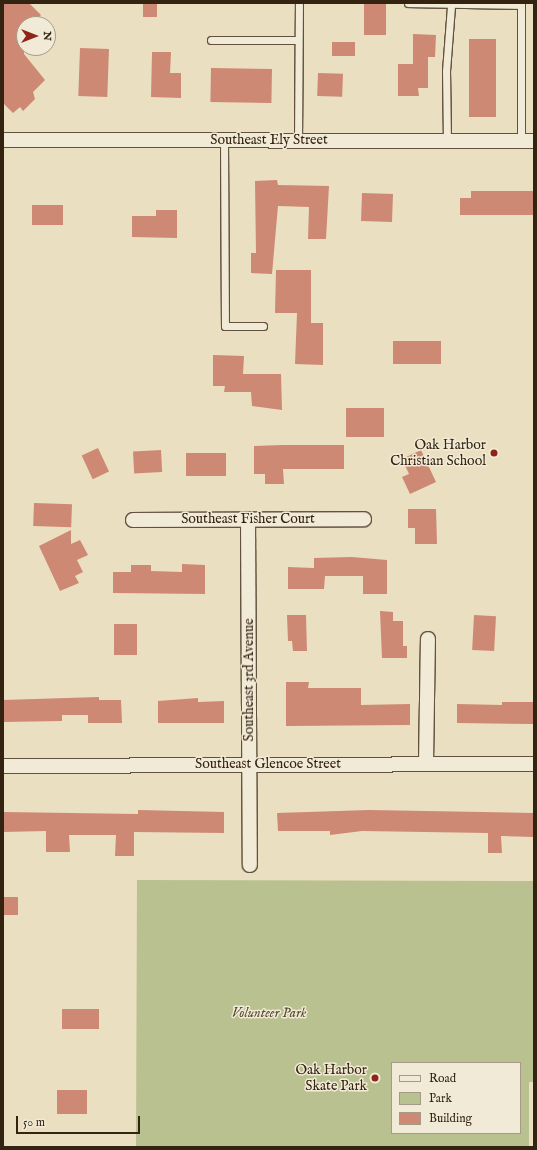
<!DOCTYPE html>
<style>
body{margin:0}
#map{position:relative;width:537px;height:1150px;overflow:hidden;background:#eadfc0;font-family:"IM FELL English",serif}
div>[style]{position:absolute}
.green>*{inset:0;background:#bac190}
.building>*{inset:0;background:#cd8973;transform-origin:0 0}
.roads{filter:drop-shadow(1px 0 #62523d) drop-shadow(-1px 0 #62523d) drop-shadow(0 1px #62523d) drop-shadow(0 -1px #62523d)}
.lane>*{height:7px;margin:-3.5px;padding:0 3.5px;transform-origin:3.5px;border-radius:3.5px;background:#f1ead6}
.street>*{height:14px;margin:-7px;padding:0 7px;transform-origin:7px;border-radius:7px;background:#f1ead6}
.dots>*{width:11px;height:11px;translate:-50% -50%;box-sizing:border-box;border:2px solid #f1ead6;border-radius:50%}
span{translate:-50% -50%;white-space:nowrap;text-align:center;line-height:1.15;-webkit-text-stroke:3px #f1ead6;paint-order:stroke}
.street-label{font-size:14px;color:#342311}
.poi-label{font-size:14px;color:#342311}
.right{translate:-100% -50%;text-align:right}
.park-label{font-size:14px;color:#564a31;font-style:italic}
.frame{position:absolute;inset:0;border:4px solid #342311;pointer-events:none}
.legend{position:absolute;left:391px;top:1062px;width:130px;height:72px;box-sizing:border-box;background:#f1ead6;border:1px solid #a59a87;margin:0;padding:5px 7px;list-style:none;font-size:12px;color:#342311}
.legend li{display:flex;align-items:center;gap:8px;height:20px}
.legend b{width:20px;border:1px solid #a59a87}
.north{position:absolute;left:16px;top:16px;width:40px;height:40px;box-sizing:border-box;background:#f1ead6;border:1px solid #a59a87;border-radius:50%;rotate:90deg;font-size:11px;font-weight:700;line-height:16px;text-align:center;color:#342311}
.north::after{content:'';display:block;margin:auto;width:14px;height:18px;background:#8f2418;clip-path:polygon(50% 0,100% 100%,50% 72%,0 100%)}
.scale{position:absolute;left:16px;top:1116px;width:124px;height:18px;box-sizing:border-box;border:2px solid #342311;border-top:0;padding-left:5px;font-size:12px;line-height:14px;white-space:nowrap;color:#342311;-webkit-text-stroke:3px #f1ead6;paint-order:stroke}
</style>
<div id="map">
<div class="green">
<div style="clip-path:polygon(evenodd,137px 880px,534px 881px,534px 1082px,529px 1082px,529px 1147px,136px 1147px,137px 880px,392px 1063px,520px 1063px,520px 1133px,392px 1133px,392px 1063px)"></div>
</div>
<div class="building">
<div style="clip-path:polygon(3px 3px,29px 3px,41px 15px,32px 24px,24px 24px,24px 54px,45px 80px,33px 92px,35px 99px,23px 111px,20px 107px,13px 113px,3px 103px)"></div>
<div style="left:143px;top:3px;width:14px;height:14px"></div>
<div style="left:364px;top:3px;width:22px;height:32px"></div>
<div style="clip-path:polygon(413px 34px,436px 35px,435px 57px,428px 57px,428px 88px,418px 88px,419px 96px,398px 96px,398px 64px,413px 64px)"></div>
<div style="left:469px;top:39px;width:27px;height:78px"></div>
<div style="left:332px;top:42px;width:23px;height:14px"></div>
<div style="left:80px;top:48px;width:29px;height:48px;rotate:2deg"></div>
<div style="clip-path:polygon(152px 52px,171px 52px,170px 73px,181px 73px,181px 98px,151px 97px)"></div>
<div style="left:211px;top:68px;width:61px;height:34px;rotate:1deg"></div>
<div style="left:318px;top:73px;width:25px;height:23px;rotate:2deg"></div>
<div style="clip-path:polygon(277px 180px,278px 185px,329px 186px,326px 239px,308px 239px,309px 207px,278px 206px,272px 274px,251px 273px,251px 253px,256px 253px,255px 181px)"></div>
<div style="clip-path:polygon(471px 191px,534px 191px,534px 215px,460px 215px,460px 198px,471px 198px)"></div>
<div style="left:362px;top:193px;width:31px;height:28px;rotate:2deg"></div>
<div style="left:63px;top:205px;width:20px;height:31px;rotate:90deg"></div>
<div style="clip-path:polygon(156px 210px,177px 210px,177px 238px,132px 237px,132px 216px,156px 216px)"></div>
<div style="clip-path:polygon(276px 270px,311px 270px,311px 323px,323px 323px,323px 365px,295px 364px,297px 313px,275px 313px)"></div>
<div style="left:393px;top:341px;width:48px;height:23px"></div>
<div style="clip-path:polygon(213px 355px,244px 356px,243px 374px,281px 374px,282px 410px,252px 406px,251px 392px,224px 392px,225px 386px,213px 386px)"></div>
<div style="left:346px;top:408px;width:38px;height:29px"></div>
<div style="clip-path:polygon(283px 445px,344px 445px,344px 469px,283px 469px,284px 484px,265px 484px,265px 474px,254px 474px,254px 446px)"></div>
<div style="left:98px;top:448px;width:26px;height:18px;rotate:65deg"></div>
<div style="left:161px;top:450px;width:22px;height:28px;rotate:87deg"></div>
<div style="clip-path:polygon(421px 450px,436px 482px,410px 494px,402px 477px,409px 474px,402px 459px)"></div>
<div style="left:186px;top:453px;width:40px;height:23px"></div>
<div style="left:34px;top:503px;width:38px;height:23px;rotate:2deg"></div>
<div style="clip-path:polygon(408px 509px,436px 509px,437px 544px,415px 544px,415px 528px,408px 528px)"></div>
<div style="clip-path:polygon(71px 530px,71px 544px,80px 540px,88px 555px,77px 560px,83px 572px,75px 576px,79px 583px,60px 591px,39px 546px)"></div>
<div style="clip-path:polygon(352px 557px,387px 560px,387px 594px,363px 594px,363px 576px,325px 576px,324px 589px,288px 589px,288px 567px,314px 568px,314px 558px)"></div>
<div style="clip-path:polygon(182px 564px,205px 565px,205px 594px,113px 593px,113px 572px,131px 572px,131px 565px,151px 565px,151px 571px,182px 572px)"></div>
<div style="clip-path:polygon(380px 611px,393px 612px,393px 621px,403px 621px,403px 646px,407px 646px,407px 658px,382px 658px)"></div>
<div style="clip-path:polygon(287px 615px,306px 615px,307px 651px,293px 651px,292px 641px,288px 641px)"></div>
<div style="left:474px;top:615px;width:22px;height:35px;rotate:3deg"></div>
<div style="left:114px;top:624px;width:23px;height:31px"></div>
<div style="clip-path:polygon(286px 682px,309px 682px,308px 688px,361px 688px,361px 705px,410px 704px,410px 725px,286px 726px)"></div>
<div style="clip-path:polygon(99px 697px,99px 700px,121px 700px,122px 723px,88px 723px,88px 715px,62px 715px,62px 721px,3px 722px,3px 700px)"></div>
<div style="clip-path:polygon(198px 698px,198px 702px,224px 701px,224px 723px,158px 723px,158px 701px)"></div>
<div style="clip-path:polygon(502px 702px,534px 702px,534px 724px,457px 723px,457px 704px,502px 705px)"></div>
<div style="clip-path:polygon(138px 810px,224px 812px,224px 833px,134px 832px,134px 856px,115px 856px,116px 835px,69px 835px,70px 852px,46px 852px,46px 831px,3px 832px,3px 812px,138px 814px)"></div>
<div style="clip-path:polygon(369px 810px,534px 813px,534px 837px,501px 836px,502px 853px,488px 853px,488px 833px,362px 831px,330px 835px,330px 831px,278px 831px,277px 813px)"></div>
<div style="left:3px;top:897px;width:15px;height:18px"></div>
<div style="left:62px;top:1009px;width:37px;height:20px"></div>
<div style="left:57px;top:1090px;width:30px;height:24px"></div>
</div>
<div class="roads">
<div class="lane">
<div style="left:408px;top:3px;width:113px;rotate:1deg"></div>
<div style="left:521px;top:3px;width:138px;rotate:90deg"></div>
<div style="left:211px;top:40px;width:87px"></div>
<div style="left:224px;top:140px;width:186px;rotate:89.7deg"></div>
<div style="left:225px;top:326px;width:38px"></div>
<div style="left:298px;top:141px;width:138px;rotate:-89.6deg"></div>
<div style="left:447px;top:141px;width:70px;rotate:-90.8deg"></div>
<div style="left:446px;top:71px;width:65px;rotate:-85.6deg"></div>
</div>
<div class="street">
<div style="left:3px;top:140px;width:531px;rotate:0.11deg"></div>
<div style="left:248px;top:519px;width:346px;rotate:89.7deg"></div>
<div style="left:133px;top:520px;width:231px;rotate:-0.2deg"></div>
<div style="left:426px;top:763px;width:124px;rotate:-89.1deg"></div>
<div style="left:3px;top:766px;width:531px;rotate:-0.22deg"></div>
</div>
</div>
<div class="dots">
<div style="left:494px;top:453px;background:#8f2418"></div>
<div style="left:375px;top:1078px;background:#8f2418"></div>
</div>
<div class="street-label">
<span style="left:269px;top:140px">Southeast Ely Street</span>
<span style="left:248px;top:519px">Southeast Fisher Court</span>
<span style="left:249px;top:680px;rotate:-90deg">Southeast 3rd Avenue</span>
<span style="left:268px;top:764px">Southeast Glencoe Street</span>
</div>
<div class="poi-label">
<span class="right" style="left:486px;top:453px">Oak Harbor<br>Christian School</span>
<span class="right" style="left:367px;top:1078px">Oak Harbor<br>Skate Park</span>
</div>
<div class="park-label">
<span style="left:269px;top:1013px">Volunteer Park</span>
</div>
<div class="frame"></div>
<ul class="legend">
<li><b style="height:5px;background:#f1ead6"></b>Road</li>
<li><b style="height:11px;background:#bac190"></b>Park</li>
<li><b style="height:11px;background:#cd8973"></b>Building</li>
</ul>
<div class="north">N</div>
<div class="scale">50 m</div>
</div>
